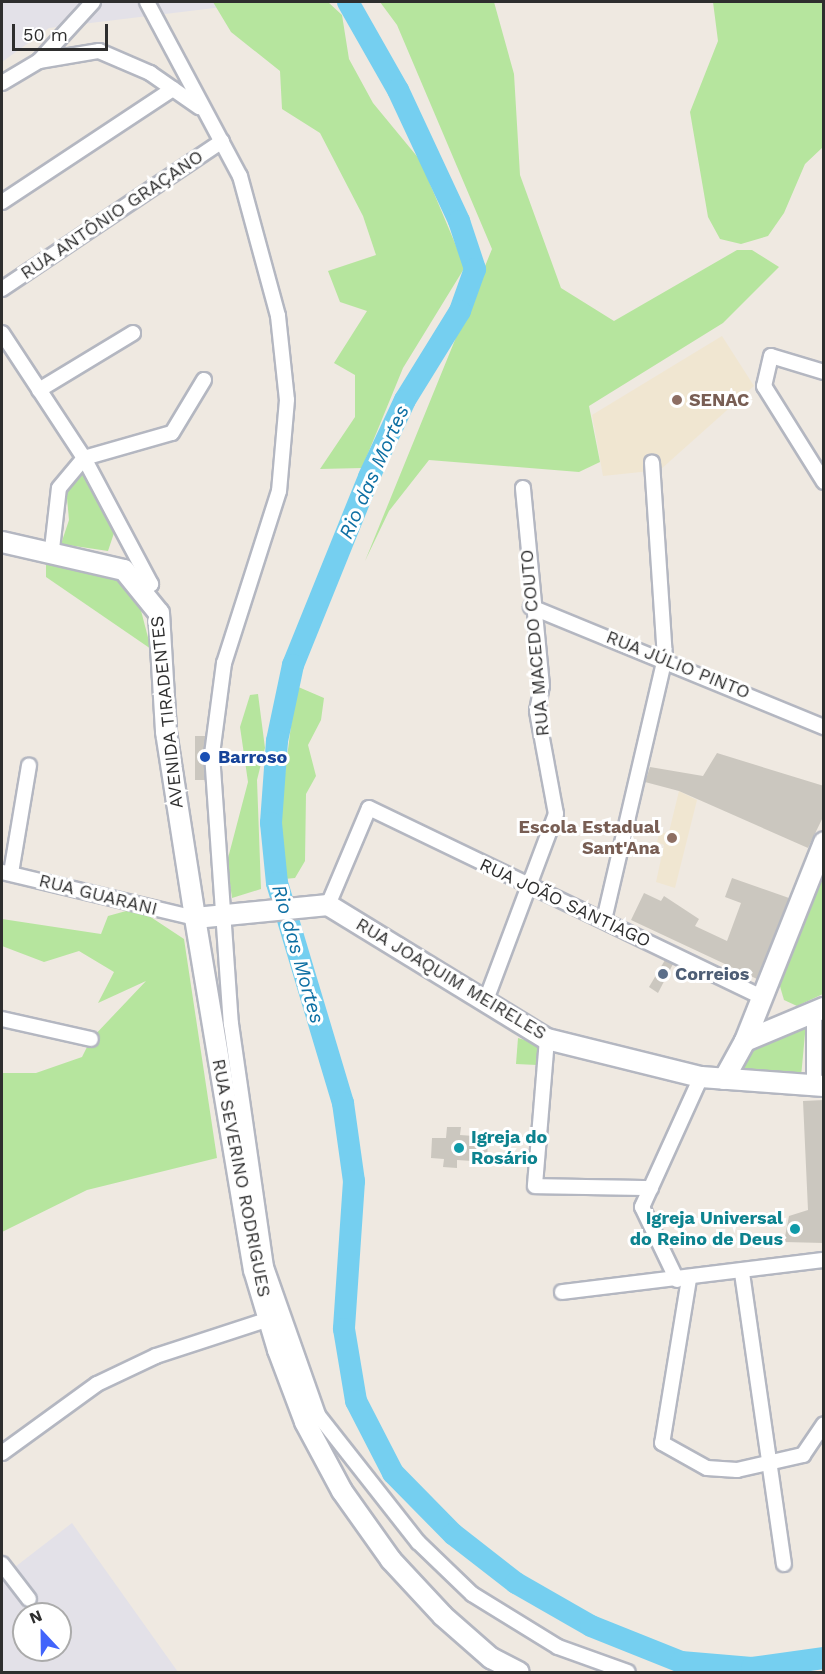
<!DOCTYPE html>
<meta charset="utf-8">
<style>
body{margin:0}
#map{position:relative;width:825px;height:1674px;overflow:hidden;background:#efe9e1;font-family:"Work Sans",sans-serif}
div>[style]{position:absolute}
.industrial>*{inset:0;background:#e3e1e8}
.education>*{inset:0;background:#f0e6d1}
.green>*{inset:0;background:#b6e59e}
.river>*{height:22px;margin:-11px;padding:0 11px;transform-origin:11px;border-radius:11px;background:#75cff0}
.building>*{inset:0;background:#cbc7bf;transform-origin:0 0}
.roads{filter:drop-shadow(2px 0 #b4b7c1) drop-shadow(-2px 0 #b4b7c1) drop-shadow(0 2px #b4b7c1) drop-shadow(0 -2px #b4b7c1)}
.street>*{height:14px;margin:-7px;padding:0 7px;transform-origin:7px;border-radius:7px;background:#fff}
.secondary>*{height:20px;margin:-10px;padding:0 10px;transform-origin:10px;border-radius:10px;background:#fff}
.dots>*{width:16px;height:16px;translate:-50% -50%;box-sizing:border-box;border:3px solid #fff;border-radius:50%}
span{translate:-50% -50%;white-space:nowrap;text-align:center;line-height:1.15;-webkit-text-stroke:6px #fff;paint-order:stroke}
.street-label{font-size:18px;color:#2e2e2e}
.education-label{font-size:18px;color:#785e54;font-weight:700}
.left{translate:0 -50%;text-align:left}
.right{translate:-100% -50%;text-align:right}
.transit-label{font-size:18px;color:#164399;font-weight:700}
.service-label{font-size:18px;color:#4e5e75;font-weight:700}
.culture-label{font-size:18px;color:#0d838f;font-weight:700}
.water-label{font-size:20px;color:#0d6fa3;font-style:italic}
.frame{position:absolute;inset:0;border:3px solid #2e2e2e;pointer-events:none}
.north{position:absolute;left:12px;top:1602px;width:60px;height:60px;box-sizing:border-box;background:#fff;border:2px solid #ababab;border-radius:50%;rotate:338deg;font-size:16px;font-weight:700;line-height:24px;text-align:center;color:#2e2e2e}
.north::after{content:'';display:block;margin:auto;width:21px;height:27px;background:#4264fb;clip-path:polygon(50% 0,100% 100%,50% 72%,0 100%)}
.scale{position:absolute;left:12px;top:24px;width:96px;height:27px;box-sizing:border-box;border:3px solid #2e2e2e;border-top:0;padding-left:8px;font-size:18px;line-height:21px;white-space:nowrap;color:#2e2e2e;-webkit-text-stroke:4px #fff;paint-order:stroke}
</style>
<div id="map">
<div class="industrial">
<div style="clip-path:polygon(2px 2px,264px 2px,49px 28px,2px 62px)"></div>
<div style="clip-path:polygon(evenodd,72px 1523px,178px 1672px,2px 1672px,2px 1577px,72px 1523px,24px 1614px,60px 1614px,60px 1650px,24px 1650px,24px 1614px)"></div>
</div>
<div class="education">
<div style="clip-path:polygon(722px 336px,754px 386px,660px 470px,603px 476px,592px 415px)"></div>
<div style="clip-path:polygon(679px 791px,697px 800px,675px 888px,656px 882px,664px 845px,657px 842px,659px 834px,669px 832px)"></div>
</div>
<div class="green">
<div style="clip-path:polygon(213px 2px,328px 2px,342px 15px,349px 59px,373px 103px,420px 160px,465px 267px,403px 368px,362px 468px,320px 469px,355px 417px,355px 375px,334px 363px,367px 311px,340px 302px,328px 271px,376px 255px,363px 216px,320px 133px,282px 109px,280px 71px,231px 32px)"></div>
<div style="clip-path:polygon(380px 2px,494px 2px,514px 74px,520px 175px,561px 288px,614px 321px,737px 250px,752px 250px,779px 267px,723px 323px,589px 406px,600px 462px,579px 472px,429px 460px,389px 511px,365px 561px,492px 249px,397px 25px)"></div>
<div style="clip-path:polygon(713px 2px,823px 2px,823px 147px,805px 164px,784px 213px,768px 236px,741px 244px,720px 239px,708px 217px,690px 112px,718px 41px)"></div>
<div style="clip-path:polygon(83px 471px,114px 533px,108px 551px,61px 544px,69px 520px,66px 487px)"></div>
<div style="clip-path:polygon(46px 562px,95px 568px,119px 580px,138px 599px,151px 649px,46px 577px)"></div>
<div style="clip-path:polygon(296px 686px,324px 698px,321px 720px,308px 745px,316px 776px,306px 794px,305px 861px,295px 878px,284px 879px,279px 821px)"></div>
<div style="clip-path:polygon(258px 694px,265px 748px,257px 780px,261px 889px,232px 898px,227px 862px,248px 782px,240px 727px,250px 695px)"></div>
<div style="clip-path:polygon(823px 860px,823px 994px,797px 1006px,784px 1000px,779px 983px)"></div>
<div style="clip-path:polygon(137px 908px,184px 939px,217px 1158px,87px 1190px,2px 1232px,2px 1073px,36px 1073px,82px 1057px,91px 1039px,146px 981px,98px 1003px,114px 972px,79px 951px,44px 962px,2px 946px,2px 919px,101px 934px,108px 916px)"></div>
<div style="clip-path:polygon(806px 1023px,801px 1077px,741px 1073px,754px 1044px)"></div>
<div style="clip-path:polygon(518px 1038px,542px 1045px,537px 1065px,516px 1064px)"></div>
</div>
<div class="river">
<div style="left:348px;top:2px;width:101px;rotate:60.4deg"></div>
<div style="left:398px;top:90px;width:145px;rotate:65deg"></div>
<div style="left:459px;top:221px;width:51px;rotate:71.6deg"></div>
<div style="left:475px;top:269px;width:45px;rotate:109.7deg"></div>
<div style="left:460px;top:311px;width:105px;rotate:121.7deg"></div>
<div style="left:405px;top:400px;width:85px;rotate:115.1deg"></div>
<div style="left:369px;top:477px;width:203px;rotate:112deg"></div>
<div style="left:293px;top:665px;width:78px;rotate:101.9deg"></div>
<div style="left:277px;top:741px;width:82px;rotate:94.2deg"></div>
<div style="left:271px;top:823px;width:60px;rotate:84.3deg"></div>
<div style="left:277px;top:883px;width:230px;rotate:73.3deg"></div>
<div style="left:343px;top:1103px;width:79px;rotate:82deg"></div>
<div style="left:354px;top:1181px;width:148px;rotate:93.9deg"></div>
<div style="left:344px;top:1329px;width:73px;rotate:80.5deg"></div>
<div style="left:356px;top:1401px;width:81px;rotate:62.8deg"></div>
<div style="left:393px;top:1473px;width:86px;rotate:45.5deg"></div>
<div style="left:453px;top:1534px;width:80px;rotate:37.9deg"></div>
<div style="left:516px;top:1583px;width:86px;rotate:29.8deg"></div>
<div style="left:591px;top:1626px;width:97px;rotate:21.8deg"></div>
<div style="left:681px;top:1662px;width:71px;rotate:4.8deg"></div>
<div style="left:752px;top:1668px;width:73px;rotate:-7.9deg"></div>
</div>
<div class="building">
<div style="left:195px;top:736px;width:10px;height:44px"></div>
<div style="clip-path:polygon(717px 753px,824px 786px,824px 815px,808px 848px,679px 791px,645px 782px,650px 767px,703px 776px)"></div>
<div style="clip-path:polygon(732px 878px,789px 898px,757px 979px,631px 920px,644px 893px,661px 901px,664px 896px,699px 919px,695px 926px,727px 941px,741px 903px,725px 897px)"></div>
<div style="clip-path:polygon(665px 960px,673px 964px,658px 993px,649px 987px)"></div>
<div style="clip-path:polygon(824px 1100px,824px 1243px,784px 1242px,789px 1216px,808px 1210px,803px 1101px)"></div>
<div style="clip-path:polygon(447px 1127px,461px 1127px,460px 1135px,488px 1137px,487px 1162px,457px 1160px,457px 1168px,443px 1167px,444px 1159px,431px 1158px,432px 1138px,446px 1138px)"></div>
</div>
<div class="roads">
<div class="street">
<div style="left:147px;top:2px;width:197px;rotate:61.9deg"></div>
<div style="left:240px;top:176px;width:145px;rotate:74.8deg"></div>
<div style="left:278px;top:316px;width:84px;rotate:83.9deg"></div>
<div style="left:287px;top:400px;width:91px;rotate:95deg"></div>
<div style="left:279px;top:491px;width:181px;rotate:107.7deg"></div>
<div style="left:224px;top:663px;width:92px;rotate:97.5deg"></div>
<div style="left:212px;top:754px;width:271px;rotate:86deg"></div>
<div style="left:231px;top:1024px;width:246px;rotate:81.8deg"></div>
<div style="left:266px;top:1267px;width:157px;rotate:70.6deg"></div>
<div style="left:318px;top:1415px;width:162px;rotate:51.8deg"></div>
<div style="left:418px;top:1542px;width:75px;rotate:43.9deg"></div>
<div style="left:472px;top:1594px;width:101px;rotate:31.6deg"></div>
<div style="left:558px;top:1647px;width:74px;rotate:19.7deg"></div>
<div style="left:39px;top:61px;width:80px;rotate:-47.5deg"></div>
<div style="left:2px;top:83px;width:43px;rotate:-30.7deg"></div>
<div style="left:39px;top:61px;width:61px;rotate:-9.5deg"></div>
<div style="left:99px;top:51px;width:56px;rotate:23.3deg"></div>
<div style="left:150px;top:73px;width:60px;rotate:34.8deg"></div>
<div style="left:2px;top:202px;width:205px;rotate:-33.5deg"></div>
<div style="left:2px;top:289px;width:265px;rotate:-33.9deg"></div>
<div style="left:2px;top:333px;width:149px;rotate:56.7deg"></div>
<div style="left:84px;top:458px;width:143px;rotate:62deg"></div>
<div style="left:151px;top:584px;width:9px;rotate:153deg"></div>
<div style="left:824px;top:372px;width:55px;rotate:-163.2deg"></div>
<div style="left:771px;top:356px;width:31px;rotate:103deg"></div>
<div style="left:764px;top:386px;width:113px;rotate:58deg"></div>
<div style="left:39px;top:390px;width:110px;rotate:-31.2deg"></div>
<div style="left:84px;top:458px;width:91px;rotate:-15.9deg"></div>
<div style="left:172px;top:433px;width:62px;rotate:-58.9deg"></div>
<div style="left:52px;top:549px;width:61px;rotate:-83.5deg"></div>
<div style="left:59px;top:488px;width:39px;rotate:-50deg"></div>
<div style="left:531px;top:607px;width:317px;rotate:22.3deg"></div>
<div style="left:2px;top:872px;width:198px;rotate:13.4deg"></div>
<div style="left:11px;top:873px;width:109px;rotate:-80.5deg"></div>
<div style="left:328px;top:905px;width:105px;rotate:-67.1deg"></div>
<div style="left:369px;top:808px;width:436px;rotate:25.7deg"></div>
<div style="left:604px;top:920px;width:269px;rotate:-76.9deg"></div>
<div style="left:665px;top:658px;width:196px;rotate:-93.8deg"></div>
<div style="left:486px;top:1000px;width:199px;rotate:-69.4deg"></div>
<div style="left:556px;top:814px;width:105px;rotate:-100.5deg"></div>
<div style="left:537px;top:711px;width:25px;rotate:-79deg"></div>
<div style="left:542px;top:686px;width:199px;rotate:-95.5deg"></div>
<div style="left:2px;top:1019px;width:91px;rotate:12.7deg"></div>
<div style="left:547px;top:1039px;width:147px;rotate:94.7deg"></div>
<div style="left:535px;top:1186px;width:116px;rotate:1deg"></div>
<div style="left:814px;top:1087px;width:74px;rotate:-90deg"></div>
<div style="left:742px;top:1273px;width:294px;rotate:81.8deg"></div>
<div style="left:689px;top:1279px;width:166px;rotate:99.3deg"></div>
<div style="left:662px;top:1443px;width:51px;rotate:29.1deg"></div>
<div style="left:707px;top:1468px;width:30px;rotate:4deg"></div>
<div style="left:737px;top:1470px;width:68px;rotate:-12.8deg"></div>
<div style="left:803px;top:1455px;width:37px;rotate:-56deg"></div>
<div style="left:677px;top:1280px;width:81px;rotate:-115.6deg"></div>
<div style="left:642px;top:1207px;width:143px;rotate:-65.6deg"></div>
<div style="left:562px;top:1292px;width:264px;rotate:-7deg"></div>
<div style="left:2px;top:1453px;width:117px;rotate:-36deg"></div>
<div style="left:97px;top:1384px;width:65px;rotate:-25.4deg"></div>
<div style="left:156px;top:1356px;width:119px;rotate:-18.1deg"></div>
<div style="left:2px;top:1564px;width:44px;rotate:52.4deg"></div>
</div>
<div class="secondary">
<div style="left:2px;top:542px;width:125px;rotate:12.9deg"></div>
<div style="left:124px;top:570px;width:55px;rotate:50.9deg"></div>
<div style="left:159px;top:613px;width:119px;rotate:86.6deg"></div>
<div style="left:166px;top:732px;width:188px;rotate:81.1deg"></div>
<div style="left:195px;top:918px;width:357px;rotate:80.5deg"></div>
<div style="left:254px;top:1270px;width:84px;rotate:73.3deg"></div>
<div style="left:278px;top:1350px;width:77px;rotate:69.4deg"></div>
<div style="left:305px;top:1422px;width:78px;rotate:61.8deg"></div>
<div style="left:342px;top:1491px;width:85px;rotate:54.6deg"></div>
<div style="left:391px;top:1560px;width:76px;rotate:47.1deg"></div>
<div style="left:443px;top:1616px;width:64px;rotate:41.2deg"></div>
<div style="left:491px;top:1658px;width:31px;rotate:27deg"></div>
<div style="left:195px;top:918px;width:134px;rotate:-5.6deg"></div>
<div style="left:328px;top:905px;width:257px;rotate:31.5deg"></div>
<div style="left:547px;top:1039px;width:159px;rotate:13.9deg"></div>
<div style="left:701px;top:1077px;width:123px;rotate:4.2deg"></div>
<div style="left:745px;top:1041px;width:86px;rotate:-22.7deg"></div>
<div style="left:724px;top:1079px;width:43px;rotate:-61.1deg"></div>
<div style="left:745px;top:1041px;width:214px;rotate:-68.3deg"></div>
</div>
</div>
<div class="dots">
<div style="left:677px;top:400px;background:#8d6e63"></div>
<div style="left:205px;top:757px;background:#1a4fb4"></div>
<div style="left:672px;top:838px;background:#8d6e63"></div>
<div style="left:663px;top:974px;background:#5c6f8a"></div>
<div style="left:459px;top:1148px;background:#0f9aa8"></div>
<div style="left:795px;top:1229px;background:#0f9aa8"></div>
</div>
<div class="street-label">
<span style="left:112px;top:215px;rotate:-34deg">RUA ANTÔNIO GRAÇANO</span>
<span style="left:535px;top:643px;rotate:-95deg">RUA MACEDO COUTO</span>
<span style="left:678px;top:665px;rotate:22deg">RUA JÚLIO PINTO</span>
<span style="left:167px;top:712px;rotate:-96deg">AVENIDA TIRADENTES</span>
<span style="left:98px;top:895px;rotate:14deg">RUA GUARANI</span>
<span style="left:565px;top:903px;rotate:25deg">RUA JOÃO SANTIAGO</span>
<span style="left:451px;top:979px;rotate:31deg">RUA JOAQUIM MEIRELES</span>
<span style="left:241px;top:1178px;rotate:79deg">RUA SEVERINO RODRIGUES</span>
</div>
<div class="education-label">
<span class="left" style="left:689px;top:400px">SENAC</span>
<span class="right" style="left:660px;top:838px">Escola Estadual<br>Sant'Ana</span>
</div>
<div class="transit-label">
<span class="left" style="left:218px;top:757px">Barroso</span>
</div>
<div class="service-label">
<span class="left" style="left:675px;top:974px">Correios</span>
</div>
<div class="culture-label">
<span class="left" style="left:471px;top:1148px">Igreja do<br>Rosário</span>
<span class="right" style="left:783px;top:1229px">Igreja Universal<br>do Reino de Deus</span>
</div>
<div class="water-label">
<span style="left:374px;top:472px;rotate:-66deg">Rio das Mortes</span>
<span style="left:298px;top:954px;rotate:74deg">Rio das Mortes</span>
</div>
<div class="frame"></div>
<div class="north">N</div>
<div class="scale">50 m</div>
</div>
